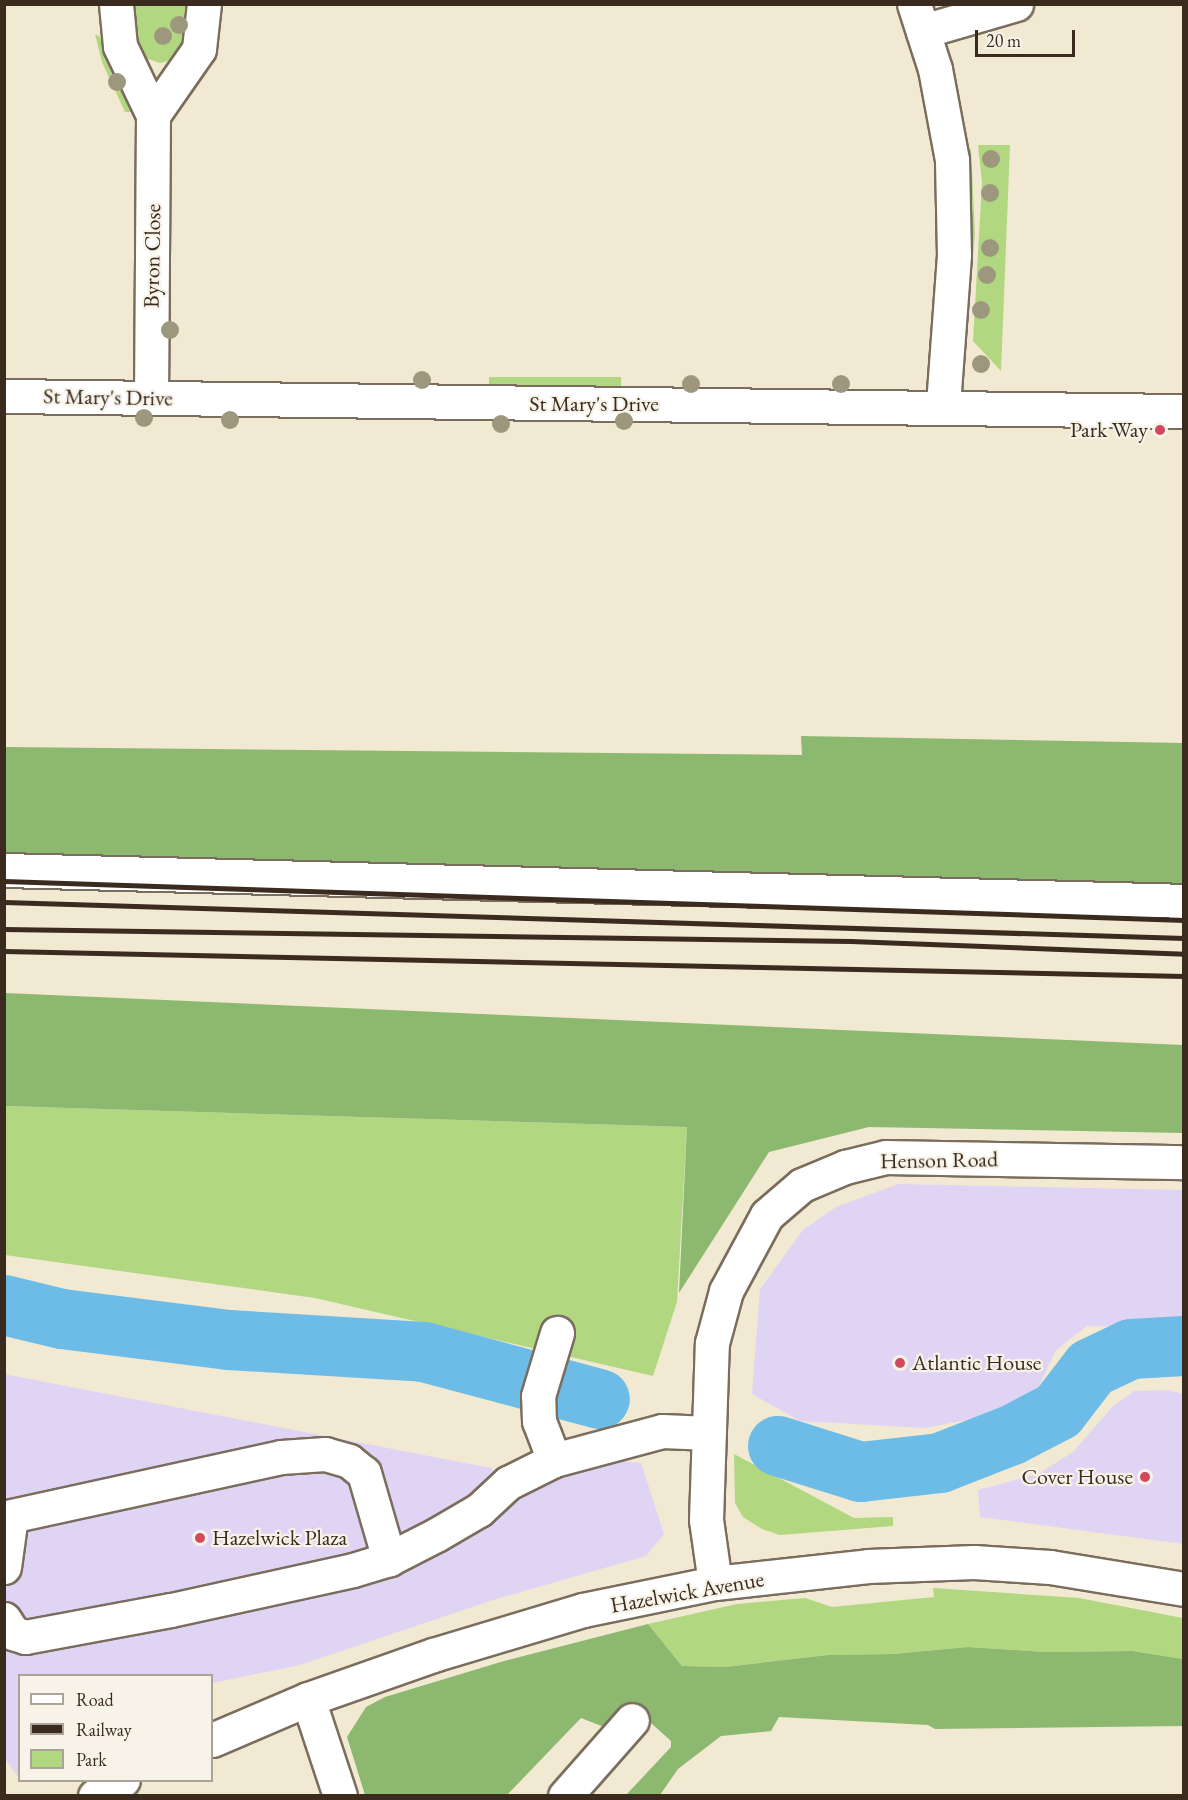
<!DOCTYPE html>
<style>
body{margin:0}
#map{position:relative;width:1188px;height:1800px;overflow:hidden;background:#f1e9d2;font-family:"EB Garamond",serif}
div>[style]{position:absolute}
.built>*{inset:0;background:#e0d4f4}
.green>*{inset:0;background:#b2d781;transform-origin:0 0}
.forest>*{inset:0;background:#8db86f}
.river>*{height:60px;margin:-30px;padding:0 30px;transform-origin:30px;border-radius:30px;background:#6cbce7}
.roads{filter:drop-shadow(2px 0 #7b6d5d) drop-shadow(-2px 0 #7b6d5d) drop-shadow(0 2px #7b6d5d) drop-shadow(0 -2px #7b6d5d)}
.minor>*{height:33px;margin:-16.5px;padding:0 16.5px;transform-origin:16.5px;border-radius:16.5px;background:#fff}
.rail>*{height:4.5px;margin:-2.25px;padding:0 2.25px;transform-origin:2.25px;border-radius:2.25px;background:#3b2a1e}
.trees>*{width:18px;height:18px;margin:-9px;border-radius:50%;background:#9d987d}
.dots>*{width:16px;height:16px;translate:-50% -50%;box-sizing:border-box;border:3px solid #f7f3e8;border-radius:50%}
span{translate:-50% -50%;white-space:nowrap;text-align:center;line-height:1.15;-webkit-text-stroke:4.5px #f7f3e8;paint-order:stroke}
.street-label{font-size:22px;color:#3b2a1e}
.poi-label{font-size:22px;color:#3b2a1e}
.right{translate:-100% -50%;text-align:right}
.left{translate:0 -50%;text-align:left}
.frame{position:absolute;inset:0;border:6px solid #3b2a1e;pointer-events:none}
.legend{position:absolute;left:18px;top:1674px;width:195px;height:108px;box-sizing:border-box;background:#f7f3e8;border:2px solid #aca397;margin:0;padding:8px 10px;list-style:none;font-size:18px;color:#3b2a1e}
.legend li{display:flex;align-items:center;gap:12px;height:30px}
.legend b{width:30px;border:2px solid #aca397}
.scale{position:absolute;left:975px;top:30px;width:100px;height:27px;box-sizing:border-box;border:3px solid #3b2a1e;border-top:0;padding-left:8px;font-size:18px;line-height:21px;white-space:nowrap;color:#3b2a1e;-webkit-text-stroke:4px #f7f3e8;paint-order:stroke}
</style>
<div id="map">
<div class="built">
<div style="clip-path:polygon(898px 1184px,1183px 1190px,1183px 1328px,1087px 1326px,1056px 1350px,1039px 1386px,1026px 1403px,1008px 1412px,925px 1428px,800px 1421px,752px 1394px,760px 1289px,803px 1230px,836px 1207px)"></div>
<div style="clip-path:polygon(4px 1374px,491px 1468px,521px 1492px,608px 1460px,641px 1463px,664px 1534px,646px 1556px,493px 1600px,300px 1665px,212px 1683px,212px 1676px,20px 1676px,19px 1778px,4px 1757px)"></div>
<div style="clip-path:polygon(1168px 1390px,1183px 1394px,1183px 1544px,980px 1517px,978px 1490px,1038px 1474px,1073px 1452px,1113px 1406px,1134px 1391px)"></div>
</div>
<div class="green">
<div style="clip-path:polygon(129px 5px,188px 5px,187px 41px,172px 60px,160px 63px,140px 56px,134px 48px)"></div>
<div style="clip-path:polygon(95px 34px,104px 39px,136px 112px,125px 112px,102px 62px)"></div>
<div style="clip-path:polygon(978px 145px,1010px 145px,1001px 371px,973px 341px,982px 182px)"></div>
<div style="clip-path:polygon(971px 149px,975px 234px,966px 339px,958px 340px,963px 153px)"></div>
<div style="left:489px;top:377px;width:132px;height:10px"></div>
<div style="clip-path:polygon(4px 1106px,687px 1127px,677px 1302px,653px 1376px,315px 1298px,5px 1255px)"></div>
<div style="clip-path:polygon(734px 1454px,854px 1518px,893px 1517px,893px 1526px,780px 1535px,762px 1529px,743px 1517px,735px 1503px)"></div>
<div style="clip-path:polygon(933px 1588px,1079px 1598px,1183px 1618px,1183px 1659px,1132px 1651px,1045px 1652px,968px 1647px,893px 1654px,828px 1655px,724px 1667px,682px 1666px,648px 1624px,737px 1604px,805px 1598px,832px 1607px,934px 1597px)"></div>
</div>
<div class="forest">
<div style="clip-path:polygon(801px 736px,1183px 743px,1183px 901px,5px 870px,5px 747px,802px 755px)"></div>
<div style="clip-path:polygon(5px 993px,1183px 1045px,1183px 1133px,869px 1127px,769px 1152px,679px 1293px,687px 1127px,5px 1106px)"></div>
<div style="clip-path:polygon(648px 1624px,682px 1666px,724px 1667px,828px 1655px,893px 1654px,968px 1647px,1045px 1652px,1132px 1651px,1183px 1659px,1183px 1726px,935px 1729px,928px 1725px,779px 1717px,771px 1731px,721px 1736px,678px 1769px,660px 1795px,626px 1795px,671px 1747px,671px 1741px,632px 1706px,607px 1728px,581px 1718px,507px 1795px,365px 1795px,347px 1737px,366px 1707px,385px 1697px,504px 1661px)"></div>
</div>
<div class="river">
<div style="left:4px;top:1305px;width:60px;rotate:13.6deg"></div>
<div style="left:62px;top:1319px;width:168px;rotate:7.2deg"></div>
<div style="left:229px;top:1340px;width:195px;rotate:3.5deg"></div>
<div style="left:424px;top:1352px;width:182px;rotate:15deg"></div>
<div style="left:778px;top:1446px;width:87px;rotate:17.4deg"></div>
<div style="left:861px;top:1472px;width:80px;rotate:-6.5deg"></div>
<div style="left:940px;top:1463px;width:77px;rotate:-21.3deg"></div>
<div style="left:1012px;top:1435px;width:52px;rotate:-27.6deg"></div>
<div style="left:1058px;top:1411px;width:54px;rotate:-52.5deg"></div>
<div style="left:1091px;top:1368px;width:44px;rotate:-25.4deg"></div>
<div style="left:1131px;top:1349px;width:53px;rotate:-3.2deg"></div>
</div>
<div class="roads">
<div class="minor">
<div style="left:116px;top:4px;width:42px;rotate:84.6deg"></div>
<div style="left:120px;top:46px;width:76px;rotate:64.4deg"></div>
<div style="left:153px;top:115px;width:283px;rotate:90.4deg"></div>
<div style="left:914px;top:4px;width:68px;rotate:72.1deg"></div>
<div style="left:935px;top:69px;width:93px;rotate:79.4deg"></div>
<div style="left:952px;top:160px;width:95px;rotate:88.8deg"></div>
<div style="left:954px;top:255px;width:150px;rotate:94.2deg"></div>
<div style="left:923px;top:31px;width:97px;rotate:-16.2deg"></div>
<div style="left:153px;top:115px;width:80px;rotate:-55.1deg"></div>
<div style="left:199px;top:49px;width:45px;rotate:-83.7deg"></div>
<div style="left:4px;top:396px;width:1180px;rotate:0.73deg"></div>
<div style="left:4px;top:870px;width:1180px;rotate:1.5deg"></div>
<div style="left:554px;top:1460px;width:42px;rotate:-111deg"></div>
<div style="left:539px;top:1421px;width:25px;rotate:-92deg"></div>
<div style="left:538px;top:1396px;width:66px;rotate:-73.2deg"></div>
<div style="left:4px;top:1567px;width:51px;rotate:-82.2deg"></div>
<div style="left:11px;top:1516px;width:276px;rotate:-12.3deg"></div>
<div style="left:281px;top:1457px;width:44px;rotate:-3.9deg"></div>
<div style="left:325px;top:1454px;width:25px;rotate:16deg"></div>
<div style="left:349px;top:1461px;width:19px;rotate:39deg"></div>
<div style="left:364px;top:1473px;width:90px;rotate:73.8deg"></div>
<div style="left:715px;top:1583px;width:64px;rotate:-98.1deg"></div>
<div style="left:706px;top:1520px;width:177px;rotate:-88.1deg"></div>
<div style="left:712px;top:1343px;width:54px;rotate:-74.9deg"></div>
<div style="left:726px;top:1291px;width:86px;rotate:-61.7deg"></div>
<div style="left:767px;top:1215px;width:46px;rotate:-40.6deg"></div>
<div style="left:802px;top:1185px;width:47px;rotate:-22.7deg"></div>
<div style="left:845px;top:1167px;width:42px;rotate:-13.7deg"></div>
<div style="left:886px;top:1157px;width:298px;rotate:1deg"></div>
<div style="left:4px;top:1619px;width:17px;rotate:57deg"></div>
<div style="left:13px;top:1633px;width:13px;rotate:18deg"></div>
<div style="left:25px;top:1637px;width:148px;rotate:-10.5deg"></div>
<div style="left:171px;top:1610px;width:186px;rotate:-12.4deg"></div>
<div style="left:353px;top:1570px;width:38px;rotate:-17deg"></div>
<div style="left:389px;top:1559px;width:53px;rotate:-27.1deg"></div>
<div style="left:436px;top:1535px;width:50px;rotate:-30.2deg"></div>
<div style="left:479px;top:1510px;width:40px;rotate:-43deg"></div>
<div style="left:508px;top:1483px;width:51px;rotate:-26.6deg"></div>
<div style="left:554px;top:1460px;width:112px;rotate:-15deg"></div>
<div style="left:662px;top:1431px;width:47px;rotate:2.4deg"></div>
<div style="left:308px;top:1699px;width:102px;rotate:71.7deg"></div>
<div style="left:212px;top:1740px;width:104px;rotate:-23.1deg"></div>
<div style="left:308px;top:1699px;width:133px;rotate:-19.4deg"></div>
<div style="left:433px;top:1655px;width:157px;rotate:-16.7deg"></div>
<div style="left:583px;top:1610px;width:135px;rotate:-11.6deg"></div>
<div style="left:715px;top:1583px;width:154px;rotate:-6.3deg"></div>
<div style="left:868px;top:1566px;width:106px;rotate:-2.2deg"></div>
<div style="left:974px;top:1562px;width:76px;rotate:3.8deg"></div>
<div style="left:1050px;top:1567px;width:136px;rotate:9.3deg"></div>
<div style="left:95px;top:1796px;width:32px;rotate:-30deg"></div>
<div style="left:565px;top:1796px;width:101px;rotate:-48.6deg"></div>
</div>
</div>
<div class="rail">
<div style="left:4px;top:881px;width:1181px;rotate:1.89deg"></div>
<div style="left:4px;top:902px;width:1181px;rotate:1.75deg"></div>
<div style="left:4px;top:929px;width:847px;rotate:0.81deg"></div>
<div style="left:851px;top:941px;width:333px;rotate:2.2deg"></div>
<div style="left:4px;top:951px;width:1180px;rotate:1.21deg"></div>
</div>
<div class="trees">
<div style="left:179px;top:25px"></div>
<div style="left:163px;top:36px"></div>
<div style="left:117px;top:82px"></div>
<div style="left:991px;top:159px"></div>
<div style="left:990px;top:193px"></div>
<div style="left:990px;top:248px"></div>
<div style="left:987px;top:275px"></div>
<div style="left:981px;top:310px"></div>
<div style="left:170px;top:330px"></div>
<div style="left:981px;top:364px"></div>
<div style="left:422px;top:380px"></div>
<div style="left:691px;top:384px"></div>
<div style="left:841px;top:384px"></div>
<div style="left:144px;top:418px"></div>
<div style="left:230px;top:420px"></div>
<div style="left:624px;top:421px"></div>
<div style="left:501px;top:424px"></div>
</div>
<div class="dots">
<div style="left:1160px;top:430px;background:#d1495b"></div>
<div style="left:900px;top:1363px;background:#d1495b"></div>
<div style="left:1145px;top:1477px;background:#d1495b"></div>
<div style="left:200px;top:1538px;background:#d1495b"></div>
</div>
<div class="street-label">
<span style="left:152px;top:256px;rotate:-89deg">Byron Close</span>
<span style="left:108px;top:397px;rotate:1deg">St Mary's Drive</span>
<span style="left:594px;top:404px">St Mary's Drive</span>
<span style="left:939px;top:1160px;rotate:-1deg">Henson Road</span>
<span style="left:687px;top:1592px;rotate:-10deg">Hazelwick Avenue</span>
</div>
<div class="poi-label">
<span class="right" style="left:1148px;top:430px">Park Way</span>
<span class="left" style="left:912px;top:1363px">Atlantic House</span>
<span class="right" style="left:1133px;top:1477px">Cover House</span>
<span class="left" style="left:212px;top:1538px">Hazelwick Plaza</span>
</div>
<div class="frame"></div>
<ul class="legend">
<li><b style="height:8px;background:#fff"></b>Road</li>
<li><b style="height:8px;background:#3b2a1e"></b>Railway</li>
<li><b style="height:16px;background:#b2d781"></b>Park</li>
</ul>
<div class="scale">20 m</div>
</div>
